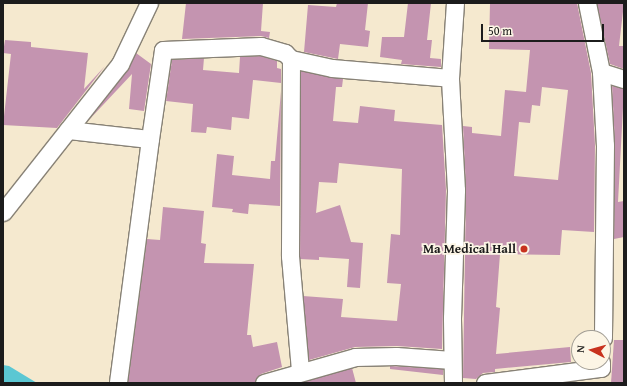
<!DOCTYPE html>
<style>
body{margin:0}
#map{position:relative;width:627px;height:386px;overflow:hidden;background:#f5e9cf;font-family:"Gentium Book Plus",serif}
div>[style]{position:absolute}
.water>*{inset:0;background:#5bc7d3}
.building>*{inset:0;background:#c494b0}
.roads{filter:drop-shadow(1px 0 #888276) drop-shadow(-1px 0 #888276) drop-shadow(0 1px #888276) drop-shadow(0 -1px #888276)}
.minor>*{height:17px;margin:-8.5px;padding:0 8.5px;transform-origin:8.5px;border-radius:8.5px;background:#fff}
.dots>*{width:11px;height:11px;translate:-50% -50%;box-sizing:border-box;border:2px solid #fcf5e5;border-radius:50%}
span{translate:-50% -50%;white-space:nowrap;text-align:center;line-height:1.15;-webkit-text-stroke:3.5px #fcf5e5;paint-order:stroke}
.poi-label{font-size:13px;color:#1c1c1c;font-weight:700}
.right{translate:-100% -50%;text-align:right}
.frame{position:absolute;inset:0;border:4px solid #1c1c1c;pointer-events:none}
.north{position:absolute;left:571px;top:330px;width:40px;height:40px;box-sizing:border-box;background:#fcf5e5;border:1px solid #a29e95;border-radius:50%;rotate:276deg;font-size:11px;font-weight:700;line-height:16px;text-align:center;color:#1c1c1c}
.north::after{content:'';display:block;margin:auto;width:14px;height:18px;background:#c8321e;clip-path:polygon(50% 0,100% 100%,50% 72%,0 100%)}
.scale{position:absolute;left:481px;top:24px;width:123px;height:18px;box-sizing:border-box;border:2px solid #1c1c1c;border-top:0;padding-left:5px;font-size:12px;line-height:14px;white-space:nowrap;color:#1c1c1c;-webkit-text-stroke:3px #fcf5e5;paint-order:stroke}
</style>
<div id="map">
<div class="water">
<div style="clip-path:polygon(3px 365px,9px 366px,37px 383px,3px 383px)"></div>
</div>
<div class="building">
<div style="clip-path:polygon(186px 3px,263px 3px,261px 31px,270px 32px,269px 38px,261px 36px,182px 39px)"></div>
<div style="clip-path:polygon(337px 3px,368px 3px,365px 30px,370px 31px,368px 47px,340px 44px,338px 59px,304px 52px,308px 5px,336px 7px)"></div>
<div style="clip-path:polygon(408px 3px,431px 3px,427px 40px,432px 40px,430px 58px,441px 59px,441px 67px,401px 64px,402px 60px,380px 57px,382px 37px,404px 37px)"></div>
<div style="clip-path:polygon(evenodd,490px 3px,577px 3px,591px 73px,595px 145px,594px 232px,562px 230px,560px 255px,500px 254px,496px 307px,500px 308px,496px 354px,570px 347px,571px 362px,495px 369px,495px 372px,483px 373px,476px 379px,463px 378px,466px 190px,463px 126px,472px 127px,472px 133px,501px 136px,505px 90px,526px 92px,530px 50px,489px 49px,490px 3px,542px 87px,568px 90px,558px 180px,514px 176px,519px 122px,530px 123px,532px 105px,540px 106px,542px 87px)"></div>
<div style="clip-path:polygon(597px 3px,624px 3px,619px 46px,624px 46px,624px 69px,610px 64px)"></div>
<div style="clip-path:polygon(5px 40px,31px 42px,31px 47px,88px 53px,84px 89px,105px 66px,57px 128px,3px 125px,11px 54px,3px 53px)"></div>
<div style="clip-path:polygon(136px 53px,151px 64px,144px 111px,129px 109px,132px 74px,87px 122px,128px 70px)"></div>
<div style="clip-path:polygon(260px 56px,277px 61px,277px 68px,281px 69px,281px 83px,253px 80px,249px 119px,232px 117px,231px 130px,207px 127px,206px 133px,191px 132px,193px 104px,166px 101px,172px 60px,204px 58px,203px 70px,239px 73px,240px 57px)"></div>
<div style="clip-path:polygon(301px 71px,343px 79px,342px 87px,336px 87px,333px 121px,358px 123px,360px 106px,395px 110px,394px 121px,442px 125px,446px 190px,442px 349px,397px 346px,355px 347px,309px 360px,303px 296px,343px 299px,341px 317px,397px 321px,401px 284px,387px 283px,391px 234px,400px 235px,402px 169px,339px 163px,337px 183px,319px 182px,316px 213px,340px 205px,351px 242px,363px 243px,360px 288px,347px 287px,349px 259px,319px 257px,319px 260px,300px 259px)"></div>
<div style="clip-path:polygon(612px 86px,624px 89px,618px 202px,624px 201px,624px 237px,614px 239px,615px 145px)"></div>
<div style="clip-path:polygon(281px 91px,280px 206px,249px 204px,248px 214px,232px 212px,233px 209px,212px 207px,217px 154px,234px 156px,232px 175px,270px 179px,271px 161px,275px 161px)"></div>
<div style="clip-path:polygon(163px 207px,204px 211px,201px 243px,206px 244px,204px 263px,254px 264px,247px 335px,251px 335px,253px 347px,277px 342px,282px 367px,261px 374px,254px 383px,128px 383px,147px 239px,160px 240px)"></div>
<div style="clip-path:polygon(614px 340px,624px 340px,624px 383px,611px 383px)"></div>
<div style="clip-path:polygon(390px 366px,443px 369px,443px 375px,390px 369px)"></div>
<div style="clip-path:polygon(352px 368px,356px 383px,302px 383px,302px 382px)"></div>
</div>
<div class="roads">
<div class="minor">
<div style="left:587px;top:3px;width:70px;rotate:78.5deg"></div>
<div style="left:601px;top:72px;width:73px;rotate:86.9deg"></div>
<div style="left:605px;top:145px;width:193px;rotate:90.6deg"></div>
<div style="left:291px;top:59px;width:197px;rotate:90.3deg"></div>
<div style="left:290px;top:256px;width:115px;rotate:85deg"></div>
<div style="left:601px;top:72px;width:24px;rotate:17deg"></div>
<div style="left:68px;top:130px;width:82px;rotate:6.3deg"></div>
<div style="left:150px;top:139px;width:246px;rotate:97.5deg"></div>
<div style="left:150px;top:139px;width:90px;rotate:-81.7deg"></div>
<div style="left:163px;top:50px;width:98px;rotate:-2.3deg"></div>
<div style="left:261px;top:46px;width:25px;rotate:16deg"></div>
<div style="left:285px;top:53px;width:8px;rotate:45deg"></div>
<div style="left:291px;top:59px;width:42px;rotate:12.4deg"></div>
<div style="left:332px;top:68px;width:118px;rotate:4.8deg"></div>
<div style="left:3px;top:212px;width:189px;rotate:-51.7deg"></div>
<div style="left:120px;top:64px;width:68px;rotate:-64.6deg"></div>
<div style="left:264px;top:383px;width:95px;rotate:-15.9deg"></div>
<div style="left:355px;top:357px;width:41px;rotate:-1.4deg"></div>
<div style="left:396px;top:356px;width:56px;rotate:4.1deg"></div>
<div style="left:453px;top:383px;width:65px;rotate:-90.9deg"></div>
<div style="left:452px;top:318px;width:128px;rotate:-88.2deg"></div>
<div style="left:456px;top:190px;width:112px;rotate:-93.1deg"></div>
<div style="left:450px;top:78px;width:75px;rotate:-86.2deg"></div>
<div style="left:485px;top:383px;width:117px;rotate:-7.4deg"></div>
<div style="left:601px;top:368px;width:6px;rotate:-90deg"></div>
</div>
</div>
<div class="dots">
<div style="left:524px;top:249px;background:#c8321e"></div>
</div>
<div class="poi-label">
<span class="right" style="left:516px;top:249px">Ma Medical Hall</span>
</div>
<div class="frame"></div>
<div class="north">N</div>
<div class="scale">50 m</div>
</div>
